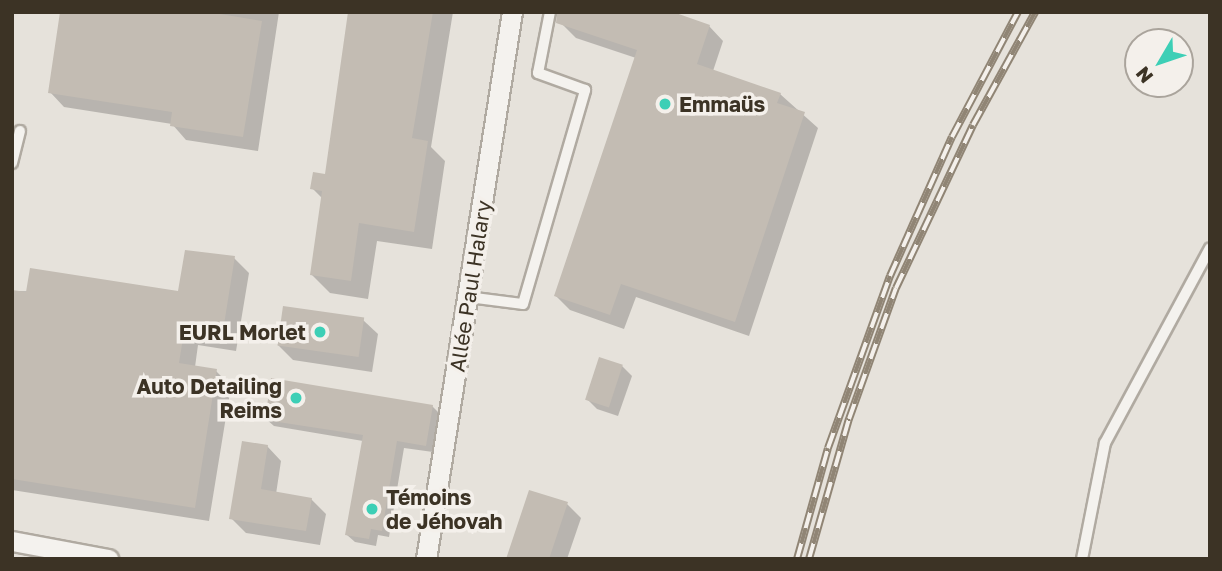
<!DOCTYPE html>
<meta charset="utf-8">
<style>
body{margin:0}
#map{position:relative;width:1222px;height:571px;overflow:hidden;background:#e6e2db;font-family:"Golos Text",sans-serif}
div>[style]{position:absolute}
.shadow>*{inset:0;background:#0003}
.building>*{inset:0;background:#c3bcb3;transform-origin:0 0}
.roads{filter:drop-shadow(2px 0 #b0aaa1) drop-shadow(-2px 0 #b0aaa1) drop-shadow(0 2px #b0aaa1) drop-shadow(0 -2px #b0aaa1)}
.service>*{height:10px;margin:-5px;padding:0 5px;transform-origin:5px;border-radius:5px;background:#f4f2ee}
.minor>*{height:19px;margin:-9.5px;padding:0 9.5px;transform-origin:9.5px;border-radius:9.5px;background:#f4f2ee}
.rail>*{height:8px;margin-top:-4px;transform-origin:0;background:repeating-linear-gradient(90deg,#f4f0eb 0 16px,#908575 0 32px);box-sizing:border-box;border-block:2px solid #908575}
.dots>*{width:19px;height:19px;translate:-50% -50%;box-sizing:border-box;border:4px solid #f4f0eb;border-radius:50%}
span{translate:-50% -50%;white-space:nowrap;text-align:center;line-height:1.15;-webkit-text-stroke:7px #f4f0eb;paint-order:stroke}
.poi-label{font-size:21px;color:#3c3325;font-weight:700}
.left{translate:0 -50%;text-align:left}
.right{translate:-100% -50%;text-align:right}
.street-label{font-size:21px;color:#3c3325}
.frame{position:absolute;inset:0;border:14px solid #3c3325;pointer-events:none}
.north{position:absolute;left:1124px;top:28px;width:70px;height:70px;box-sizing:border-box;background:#f4f0eb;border:2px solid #aaa49c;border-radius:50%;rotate:231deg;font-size:19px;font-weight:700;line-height:28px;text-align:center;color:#3c3325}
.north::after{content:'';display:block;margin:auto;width:24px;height:32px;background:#3dcfb6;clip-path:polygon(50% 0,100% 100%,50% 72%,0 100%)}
</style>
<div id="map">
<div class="shadow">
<div style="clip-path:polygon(62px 12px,279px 12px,258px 151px,186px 140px,172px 124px,64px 107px,50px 92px)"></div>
<div style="clip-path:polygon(350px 12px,453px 12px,431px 147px,445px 161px,432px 249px,377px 241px,368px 299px,330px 293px,312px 275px,323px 199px,312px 188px,326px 176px)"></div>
<div style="clip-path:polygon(562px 24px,709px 26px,723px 41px,713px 71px,780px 94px,818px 128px,749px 336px,636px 297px,624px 329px,570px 310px,556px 296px,636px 58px,576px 38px)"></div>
<div style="clip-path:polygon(234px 258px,249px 273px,236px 351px,198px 345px,195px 367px,216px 371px,231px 386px,209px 521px,12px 490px,12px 291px,180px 293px)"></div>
<div style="clip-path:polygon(363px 320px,378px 334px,372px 372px,293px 360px,278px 345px)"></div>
<div style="clip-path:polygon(622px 366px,632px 376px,618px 416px,597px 409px,587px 399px)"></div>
<div style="clip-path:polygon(432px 406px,440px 414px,433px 452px,404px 448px,389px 537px,378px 535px,376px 546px,355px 542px,347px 535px,363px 441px,274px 426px,266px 419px)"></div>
<div style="clip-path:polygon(267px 446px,281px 461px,276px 494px,311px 499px,326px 514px,320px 545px,246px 533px,231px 518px)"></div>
<div style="clip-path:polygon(567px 504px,581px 518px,567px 559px,508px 559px)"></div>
</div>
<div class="building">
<div style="clip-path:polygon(60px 12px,208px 12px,262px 21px,243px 137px,170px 126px,172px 112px,48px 93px)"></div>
<div style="clip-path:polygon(348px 12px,433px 12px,412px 138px,428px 141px,414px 232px,359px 223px,351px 281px,310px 275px,322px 191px,310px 189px,313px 172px,325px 174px)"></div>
<div style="clip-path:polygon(557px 12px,673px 12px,710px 25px,697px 64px,781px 93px,777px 103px,805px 112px,735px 322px,621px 284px,610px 315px,554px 296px,637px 50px,556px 23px)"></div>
<div style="clip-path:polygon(185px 250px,235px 256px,222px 337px,184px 332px,179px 363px,217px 369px,195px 508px,12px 479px,12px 290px,26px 292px,30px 268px,178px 291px)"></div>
<div style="left:283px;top:306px;width:82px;height:40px;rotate:8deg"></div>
<div style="left:599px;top:357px;width:25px;height:45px;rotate:18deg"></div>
<div style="clip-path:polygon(271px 378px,433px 405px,426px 446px,397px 441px,382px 531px,371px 529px,369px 539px,345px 535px,363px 435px,265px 420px)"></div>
<div style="clip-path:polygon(242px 441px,268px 445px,261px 489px,312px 498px,306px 531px,229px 519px)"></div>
<div style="clip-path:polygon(529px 490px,568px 502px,549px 559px,506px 559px)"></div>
</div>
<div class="roads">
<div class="service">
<div style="left:12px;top:163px;width:33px;rotate:-76deg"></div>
<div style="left:468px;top:297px;width:55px;rotate:7.3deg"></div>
<div style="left:523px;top:304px;width:223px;rotate:-73.8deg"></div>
<div style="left:585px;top:90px;width:50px;rotate:-160.1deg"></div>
<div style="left:538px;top:73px;width:62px;rotate:-78.9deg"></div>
<div style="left:1082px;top:559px;width:118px;rotate:-78.8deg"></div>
<div style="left:1105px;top:443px;width:221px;rotate:-61.7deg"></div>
</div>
<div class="minor">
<div style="left:12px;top:541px;width:98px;rotate:10.6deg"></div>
<div style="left:426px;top:559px;width:554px;rotate:-81.07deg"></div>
</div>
</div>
<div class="rail">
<div style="left:797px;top:559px;width:115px;rotate:-74.4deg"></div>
<div style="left:828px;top:448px;width:183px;rotate:-70.2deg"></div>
<div style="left:890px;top:276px;width:152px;rotate:-66deg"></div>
<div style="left:952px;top:137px;width:141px;rotate:-62.2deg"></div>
<div style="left:809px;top:559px;width:146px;rotate:-74.1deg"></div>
<div style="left:849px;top:419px;width:139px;rotate:-70.3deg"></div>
<div style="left:896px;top:288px;width:180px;rotate:-64.7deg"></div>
<div style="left:973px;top:125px;width:129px;rotate:-61.2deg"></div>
</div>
<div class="dots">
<div style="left:665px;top:104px;background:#3dcfb6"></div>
<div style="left:320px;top:332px;background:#3dcfb6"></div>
<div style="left:296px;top:398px;background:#3dcfb6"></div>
<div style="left:372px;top:509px;background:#3dcfb6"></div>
</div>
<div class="poi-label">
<span class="left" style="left:679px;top:104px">Emmaüs</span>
<span class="right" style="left:306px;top:332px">EURL Morlet</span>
<span class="right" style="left:282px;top:398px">Auto Detailing<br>Reims</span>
<span class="left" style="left:386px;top:509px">Témoins<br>de Jéhovah</span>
</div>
<div class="street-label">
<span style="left:470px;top:286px;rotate:-81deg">Allée Paul Halary</span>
</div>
<div class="frame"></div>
<div class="north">N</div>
</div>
